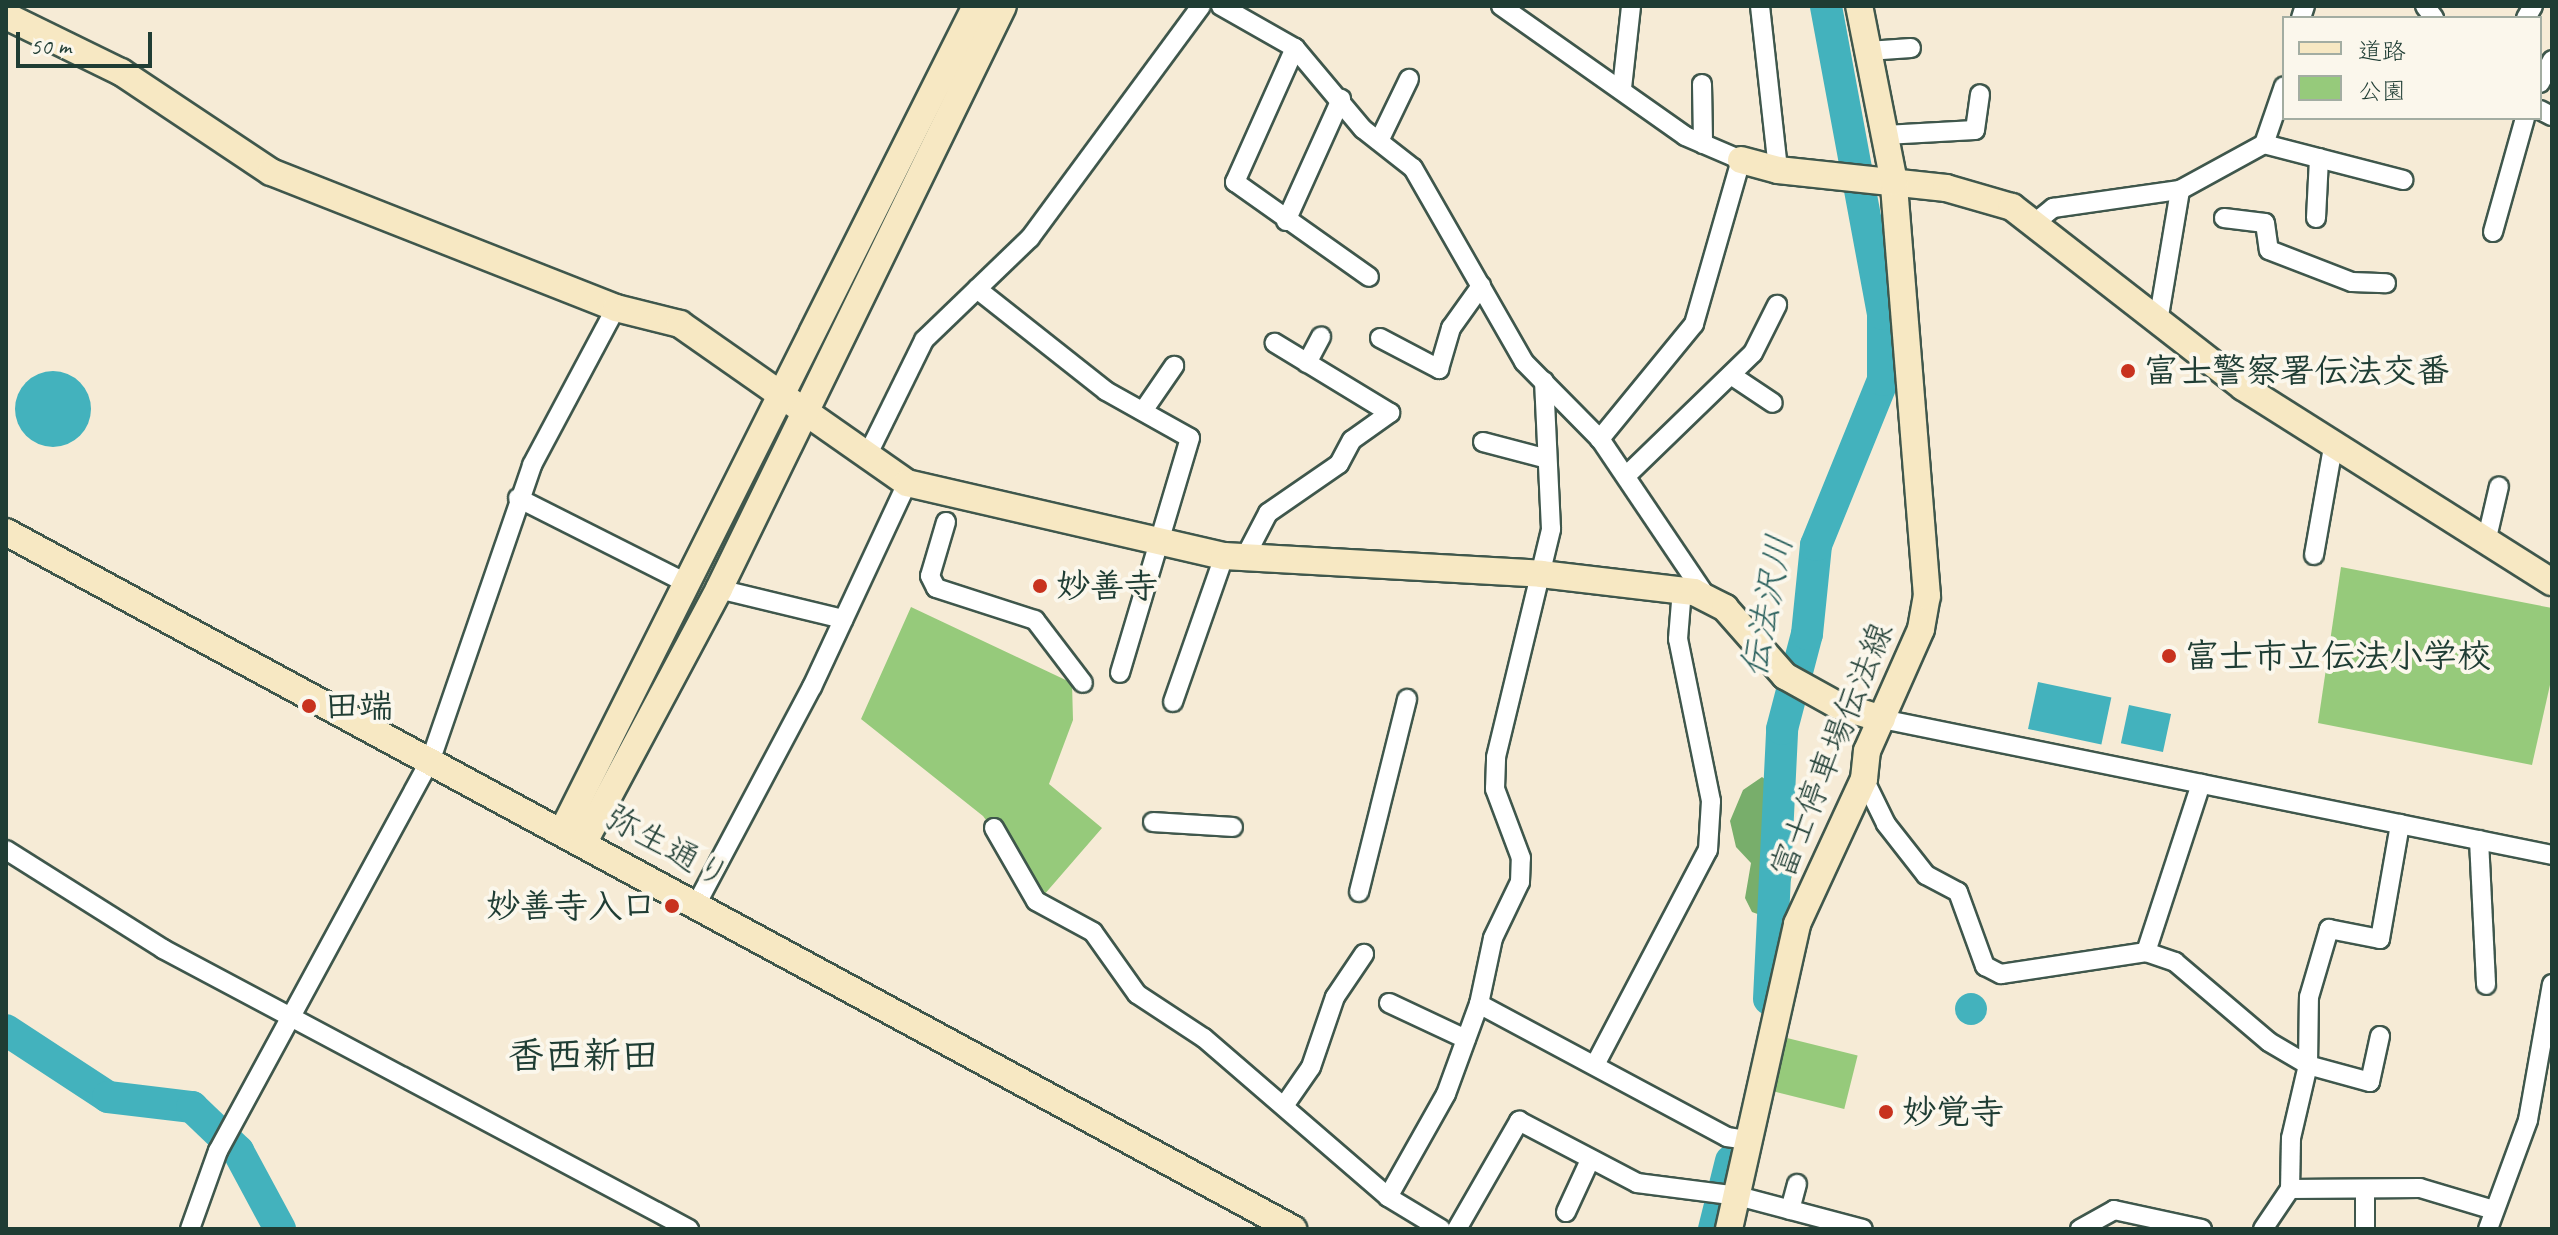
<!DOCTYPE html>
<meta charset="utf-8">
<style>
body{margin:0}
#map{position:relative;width:2558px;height:1235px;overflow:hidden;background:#f6ebd6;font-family:Caveat,"Klee One",sans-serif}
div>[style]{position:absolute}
.green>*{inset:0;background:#96ca7b;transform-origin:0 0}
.forest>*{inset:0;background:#78ae6b}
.water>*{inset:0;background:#43b2bd;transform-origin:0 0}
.round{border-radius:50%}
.river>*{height:32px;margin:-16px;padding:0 16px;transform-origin:16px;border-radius:16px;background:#43b2bd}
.roads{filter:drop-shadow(2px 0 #3f574c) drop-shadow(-2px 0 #3f574c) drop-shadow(0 2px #3f574c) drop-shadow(0 -2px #3f574c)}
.street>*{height:18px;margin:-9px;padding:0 9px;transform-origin:9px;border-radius:9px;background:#fff}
.secondary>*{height:26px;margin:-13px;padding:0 13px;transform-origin:13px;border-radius:13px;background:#f7e8c3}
.dots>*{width:22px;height:22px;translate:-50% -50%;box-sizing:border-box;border:4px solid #fbf7ec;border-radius:50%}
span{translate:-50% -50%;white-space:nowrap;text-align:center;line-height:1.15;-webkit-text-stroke:8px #fbf7ec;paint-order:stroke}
.poi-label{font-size:34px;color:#1f3d34;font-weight:700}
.left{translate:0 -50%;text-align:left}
.right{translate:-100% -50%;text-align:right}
.street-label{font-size:34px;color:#1f3d34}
.water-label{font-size:36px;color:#2a605d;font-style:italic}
.quarter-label{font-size:38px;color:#1f3d34;font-weight:700}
.frame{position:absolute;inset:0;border:8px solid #1f3d34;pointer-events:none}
.legend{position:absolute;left:2282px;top:16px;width:260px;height:104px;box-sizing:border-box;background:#fbf7ec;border:2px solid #a3ada2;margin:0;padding:10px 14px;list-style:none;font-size:24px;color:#1f3d34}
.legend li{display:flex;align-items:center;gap:16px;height:40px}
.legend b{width:40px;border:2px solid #a3ada2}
.scale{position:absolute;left:16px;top:32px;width:136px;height:36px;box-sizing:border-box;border:4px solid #1f3d34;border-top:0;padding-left:10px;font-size:24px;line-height:28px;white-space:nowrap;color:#1f3d34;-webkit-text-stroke:6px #fbf7ec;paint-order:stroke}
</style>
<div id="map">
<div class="green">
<div style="clip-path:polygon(2341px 567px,2552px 608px,2552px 676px,2532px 765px,2318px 723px)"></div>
<div style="clip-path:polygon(911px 607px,1072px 683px,1073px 720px,1049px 784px,1102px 828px,1043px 896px,983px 816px,861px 719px)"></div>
<div style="left:1779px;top:1036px;width:81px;height:55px;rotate:14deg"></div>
</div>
<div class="forest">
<div style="clip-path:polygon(1762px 777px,1785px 794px,1793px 873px,1777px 921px,1752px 912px,1745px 898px,1751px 863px,1736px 847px,1730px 821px,1743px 790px)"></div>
</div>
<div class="water">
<div class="round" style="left:15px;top:371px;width:76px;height:76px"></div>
<div style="left:2038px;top:682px;width:75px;height:48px;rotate:12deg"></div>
<div style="left:2129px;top:705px;width:43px;height:39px;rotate:12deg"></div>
<div class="round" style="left:1955px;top:993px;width:32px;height:32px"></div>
</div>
<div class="river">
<div style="left:1769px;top:999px;width:270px;rotate:-87.2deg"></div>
<div style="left:1782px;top:729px;width:98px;rotate:-75.3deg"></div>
<div style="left:1807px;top:634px;width:89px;rotate:-84.2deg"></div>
<div style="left:1816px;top:545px;width:178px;rotate:-67.9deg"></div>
<div style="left:1883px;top:380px;width:66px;rotate:-90deg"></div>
<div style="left:1883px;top:314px;width:313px;rotate:-100.5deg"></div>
<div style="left:6px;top:1030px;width:122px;rotate:33.3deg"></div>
<div style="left:108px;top:1097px;width:85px;rotate:6.8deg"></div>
<div style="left:192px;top:1107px;width:64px;rotate:43.7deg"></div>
<div style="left:238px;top:1151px;width:89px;rotate:61.7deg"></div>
<div style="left:1714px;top:1229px;width:70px;rotate:-76deg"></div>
</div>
<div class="roads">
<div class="street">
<div style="left:1221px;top:6px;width:85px;rotate:29.6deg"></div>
<div style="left:1295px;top:48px;width:106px;rotate:50deg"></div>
<div style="left:1363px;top:129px;width:63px;rotate:38deg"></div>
<div style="left:1413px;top:168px;width:224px;rotate:60.2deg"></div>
<div style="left:1524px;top:362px;width:108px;rotate:45.4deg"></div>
<div style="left:1600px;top:439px;width:189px;rotate:56deg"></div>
<div style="left:1501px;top:6px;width:225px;rotate:35.2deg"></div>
<div style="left:1685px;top:136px;width:61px;rotate:23.2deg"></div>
<div style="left:1741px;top:160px;width:171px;rotate:106deg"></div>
<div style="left:1694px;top:324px;width:149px;rotate:129.3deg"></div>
<div style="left:1760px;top:6px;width:165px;rotate:83.7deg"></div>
<div style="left:2425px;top:6px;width:15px;rotate:53deg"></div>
<div style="left:2301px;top:18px;width:13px;rotate:-72deg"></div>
<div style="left:2526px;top:18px;width:14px;rotate:-60deg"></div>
<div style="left:1295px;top:48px;width:147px;rotate:114.1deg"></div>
<div style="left:1235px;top:182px;width:164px;rotate:35.3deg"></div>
<div style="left:1868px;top:51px;width:43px;rotate:-4deg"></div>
<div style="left:2540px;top:83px;width:26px;rotate:-62deg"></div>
<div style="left:1702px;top:84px;width:60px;rotate:89deg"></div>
<div style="left:1622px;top:88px;width:82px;rotate:-83.7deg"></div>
<div style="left:2540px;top:110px;width:13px;rotate:27deg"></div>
<div style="left:1885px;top:135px;width:90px;rotate:-3.2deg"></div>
<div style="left:1975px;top:130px;width:36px;rotate:-82deg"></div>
<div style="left:1379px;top:141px;width:69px;rotate:-64.2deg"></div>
<div style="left:2264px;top:144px;width:144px;rotate:14.5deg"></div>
<div style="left:2224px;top:218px;width:41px;rotate:7deg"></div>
<div style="left:2265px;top:223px;width:27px;rotate:82deg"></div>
<div style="left:2269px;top:250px;width:89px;rotate:21.1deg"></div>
<div style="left:2352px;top:282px;width:34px;rotate:2deg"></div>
<div style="left:2316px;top:218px;width:60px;rotate:-87.1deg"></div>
<div style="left:1286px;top:221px;width:134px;rotate:-65.7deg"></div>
<div style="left:2037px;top:221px;width:21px;rotate:-39deg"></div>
<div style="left:2053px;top:208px;width:128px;rotate:-8.1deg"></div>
<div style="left:2180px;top:190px;width:96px;rotate:-28.7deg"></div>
<div style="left:2264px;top:144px;width:61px;rotate:-71deg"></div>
<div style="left:2493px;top:232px;width:118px;rotate:-74.3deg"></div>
<div style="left:977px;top:289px;width:164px;rotate:38.3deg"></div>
<div style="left:1106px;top:391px;width:96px;rotate:29.2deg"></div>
<div style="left:1190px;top:438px;width:245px;rotate:106.6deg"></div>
<div style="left:2158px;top:322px;width:134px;rotate:-80.5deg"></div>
<div style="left:1380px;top:338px;width:67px;rotate:27.7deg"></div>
<div style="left:1439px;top:369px;width:43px;rotate:-73.7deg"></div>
<div style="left:1451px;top:328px;width:52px;rotate:-54.5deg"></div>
<div style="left:1307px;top:363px;width:30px;rotate:-62deg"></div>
<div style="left:1731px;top:375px;width:50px;rotate:33.7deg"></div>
<div style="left:1143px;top:411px;width:55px;rotate:-55.4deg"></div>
<div style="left:1483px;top:442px;width:63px;rotate:14.7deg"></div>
<div style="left:867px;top:456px;width:129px;rotate:-63.8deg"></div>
<div style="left:924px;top:340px;width:147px;rotate:-43.9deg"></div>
<div style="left:1030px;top:238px;width:288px;rotate:-53.6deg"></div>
<div style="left:1627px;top:475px;width:175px;rotate:-44.1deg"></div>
<div style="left:1753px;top:353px;width:54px;rotate:-63.4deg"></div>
<div style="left:518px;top:498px;width:188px;rotate:26.8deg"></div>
<div style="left:946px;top:522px;width:56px;rotate:106.5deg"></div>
<div style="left:930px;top:576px;width:13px;rotate:63deg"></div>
<div style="left:936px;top:588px;width:104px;rotate:17.9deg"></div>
<div style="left:1035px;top:620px;width:79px;rotate:52.7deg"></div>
<div style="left:2486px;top:542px;width:57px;rotate:-76.9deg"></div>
<div style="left:2314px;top:555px;width:110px;rotate:-80deg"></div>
<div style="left:1244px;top:559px;width:52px;rotate:-62.4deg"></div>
<div style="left:1268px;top:513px;width:86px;rotate:-34.6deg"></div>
<div style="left:1339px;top:464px;width:27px;rotate:-62deg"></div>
<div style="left:1352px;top:440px;width:47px;rotate:-35.4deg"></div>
<div style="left:1390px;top:413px;width:135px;rotate:-148.7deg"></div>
<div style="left:719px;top:589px;width:128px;rotate:13.6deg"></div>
<div style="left:1173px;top:702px;width:155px;rotate:-70.7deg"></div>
<div style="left:1882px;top:719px;width:684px;rotate:11.47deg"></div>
<div style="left:1864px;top:779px;width:50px;rotate:63.9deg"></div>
<div style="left:1886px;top:824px;width:65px;rotate:51.9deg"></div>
<div style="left:1926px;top:875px;width:36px;rotate:28deg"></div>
<div style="left:1958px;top:892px;width:79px;rotate:70deg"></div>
<div style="left:1985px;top:966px;width:18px;rotate:27deg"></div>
<div style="left:2001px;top:974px;width:147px;rotate:-8.6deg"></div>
<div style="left:2146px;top:952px;width:31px;rotate:19deg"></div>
<div style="left:2175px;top:962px;width:123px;rotate:40.4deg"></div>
<div style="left:2269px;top:1042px;width:45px;rotate:30.5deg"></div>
<div style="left:2308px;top:1065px;width:75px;rotate:103.1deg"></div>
<div style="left:2291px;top:1138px;width:51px;rotate:91.1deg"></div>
<div style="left:2290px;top:1189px;width:130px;rotate:-0.4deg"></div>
<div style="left:2420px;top:1188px;width:73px;rotate:16.7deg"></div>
<div style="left:1153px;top:822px;width:80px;rotate:3.6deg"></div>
<div style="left:994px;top:828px;width:84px;rotate:60.1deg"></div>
<div style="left:1036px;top:901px;width:65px;rotate:28.5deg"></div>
<div style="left:1093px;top:932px;width:76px;rotate:54.6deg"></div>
<div style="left:1137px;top:994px;width:80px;rotate:33.3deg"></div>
<div style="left:1204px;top:1038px;width:243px;rotate:40.8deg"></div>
<div style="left:1388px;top:1197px;width:62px;rotate:31.1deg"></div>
<div style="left:2479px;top:840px;width:145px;rotate:87.2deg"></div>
<div style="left:6px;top:850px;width:186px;rotate:32.2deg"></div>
<div style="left:163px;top:949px;width:596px;rotate:28.03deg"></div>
<div style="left:1359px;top:892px;width:199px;rotate:-76deg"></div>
<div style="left:697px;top:903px;width:245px;rotate:-62deg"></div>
<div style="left:812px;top:687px;width:225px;rotate:-65deg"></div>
<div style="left:2146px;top:952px;width:177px;rotate:-71.9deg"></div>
<div style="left:1389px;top:1003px;width:85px;rotate:25.1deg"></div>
<div style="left:1479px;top:1004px;width:281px;rotate:28.2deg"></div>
<div style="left:1727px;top:1137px;width:19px;rotate:9deg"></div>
<div style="left:2380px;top:1036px;width:47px;rotate:102.3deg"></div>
<div style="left:2370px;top:1082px;width:64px;rotate:-164.7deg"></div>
<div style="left:2308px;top:1065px;width:68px;rotate:-89.2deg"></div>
<div style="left:2309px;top:997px;width:71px;rotate:-73.6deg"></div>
<div style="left:2329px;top:929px;width:52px;rotate:11.1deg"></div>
<div style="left:2380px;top:939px;width:117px;rotate:-80.1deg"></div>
<div style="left:1597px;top:1061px;width:238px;rotate:-62.3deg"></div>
<div style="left:1708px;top:850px;width:49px;rotate:-86.5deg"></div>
<div style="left:1711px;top:801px;width:165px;rotate:-101.5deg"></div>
<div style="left:1678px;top:639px;width:50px;rotate:-85.4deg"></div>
<div style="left:1284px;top:1106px;width:47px;rotate:-55.3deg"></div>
<div style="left:1311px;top:1067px;width:74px;rotate:-71.1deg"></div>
<div style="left:1335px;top:997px;width:52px;rotate:-56deg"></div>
<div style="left:1388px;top:1197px;width:118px;rotate:-60.6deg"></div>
<div style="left:1446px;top:1094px;width:96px;rotate:-69.9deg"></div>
<div style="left:1479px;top:1004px;width:67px;rotate:-78deg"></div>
<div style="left:1493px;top:938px;width:62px;rotate:-64.3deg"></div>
<div style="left:1520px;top:882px;width:24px;rotate:-88deg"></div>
<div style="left:1521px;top:858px;width:74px;rotate:-110.6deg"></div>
<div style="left:1495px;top:789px;width:32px;rotate:-88deg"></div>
<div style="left:1496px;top:757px;width:235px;rotate:-76.4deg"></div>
<div style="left:1551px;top:529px;width:148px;rotate:-92.7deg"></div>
<div style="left:1790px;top:1210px;width:27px;rotate:-75deg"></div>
<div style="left:1566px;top:1212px;width:57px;rotate:-65.2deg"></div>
<div style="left:190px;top:1229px;width:83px;rotate:-70.3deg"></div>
<div style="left:218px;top:1151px;width:446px;rotate:-61.5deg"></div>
<div style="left:431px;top:759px;width:311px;rotate:-71deg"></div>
<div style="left:532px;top:465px;width:178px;rotate:-61.9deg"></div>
<div style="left:1457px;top:1229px;width:125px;rotate:-60.1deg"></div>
<div style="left:1519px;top:1121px;width:133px;rotate:27.7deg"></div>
<div style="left:1637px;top:1183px;width:102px;rotate:7.3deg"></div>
<div style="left:1738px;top:1196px;width:129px;rotate:14.8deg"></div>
<div style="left:2080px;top:1229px;width:39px;rotate:-29deg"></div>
<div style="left:2114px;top:1210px;width:90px;rotate:12.2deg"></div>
<div style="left:2263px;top:1229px;width:48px;rotate:-56deg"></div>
<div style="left:2365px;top:1229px;width:37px;rotate:-90deg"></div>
<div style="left:2488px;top:1229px;width:116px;rotate:-69.8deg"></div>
<div style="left:2528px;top:1120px;width:138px;rotate:-80deg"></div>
</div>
<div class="secondary">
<div style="left:6px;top:16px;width:128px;rotate:26deg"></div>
<div style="left:121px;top:72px;width:180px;rotate:33.7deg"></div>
<div style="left:271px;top:172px;width:371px;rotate:21.5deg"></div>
<div style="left:616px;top:308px;width:66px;rotate:14deg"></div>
<div style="left:680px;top:324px;width:277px;rotate:35deg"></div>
<div style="left:907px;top:483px;width:325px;rotate:13deg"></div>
<div style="left:1224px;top:556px;width:318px;rotate:3.2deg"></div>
<div style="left:1541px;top:574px;width:154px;rotate:6.7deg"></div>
<div style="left:1694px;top:592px;width:35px;rotate:27deg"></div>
<div style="left:1725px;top:608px;width:91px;rotate:48.6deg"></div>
<div style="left:1785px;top:676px;width:60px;rotate:29.1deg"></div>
<div style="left:1837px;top:705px;width:47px;rotate:17.3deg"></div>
<div style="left:1741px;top:160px;width:38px;rotate:15deg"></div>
<div style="left:1778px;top:170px;width:169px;rotate:6.1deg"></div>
<div style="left:1946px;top:188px;width:69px;rotate:16.1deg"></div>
<div style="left:2012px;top:207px;width:293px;rotate:37.9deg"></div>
<div style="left:2243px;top:387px;width:365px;rotate:32.3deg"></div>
<div style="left:6px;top:532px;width:1464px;rotate:28.44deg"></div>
<div style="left:563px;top:830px;width:922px;rotate:-63.38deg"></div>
<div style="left:584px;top:842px;width:287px;rotate:-61.9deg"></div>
<div style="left:719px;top:589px;width:648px;rotate:-64.03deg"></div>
<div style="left:1729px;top:1229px;width:312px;rotate:-77.4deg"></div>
<div style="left:1797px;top:924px;width:160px;rotate:-65.2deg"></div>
<div style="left:1864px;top:779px;width:28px;rotate:-84deg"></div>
<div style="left:1867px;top:751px;width:133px;rotate:-66.1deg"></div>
<div style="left:1921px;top:629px;width:34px;rotate:-80deg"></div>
<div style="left:1927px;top:596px;width:415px;rotate:-94.6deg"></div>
<div style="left:1894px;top:182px;width:179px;rotate:-101.2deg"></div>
</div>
</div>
<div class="dots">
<div style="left:2128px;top:371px;background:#c8321e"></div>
<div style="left:1040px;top:586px;background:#c8321e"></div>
<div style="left:2169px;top:656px;background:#c8321e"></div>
<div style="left:309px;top:706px;background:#c8321e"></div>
<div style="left:672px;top:906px;background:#c8321e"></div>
<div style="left:1886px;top:1112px;background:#c8321e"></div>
</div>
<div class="poi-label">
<span class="left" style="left:2144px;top:371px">富士警察署伝法交番</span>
<span class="left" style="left:1056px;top:586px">妙善寺</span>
<span class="left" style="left:2185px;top:656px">富士市立伝法小学校</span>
<span class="left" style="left:325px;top:706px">田端</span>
<span class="right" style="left:656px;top:906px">妙善寺入口</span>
<span class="left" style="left:1902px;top:1112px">妙覚寺</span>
</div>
<div class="street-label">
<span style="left:1831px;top:750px;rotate:-68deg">富士停車場伝法線</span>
<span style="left:668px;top:846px;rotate:29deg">弥生通り</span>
</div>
<div class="water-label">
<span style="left:1767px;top:606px;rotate:-79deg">伝法沢川</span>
</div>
<div class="quarter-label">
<span style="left:583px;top:1056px">香西新田</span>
</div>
<div class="frame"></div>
<ul class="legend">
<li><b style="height:10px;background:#f7e8c3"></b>道路</li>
<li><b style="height:22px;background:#96ca7b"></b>公園</li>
</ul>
<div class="scale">50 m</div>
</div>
